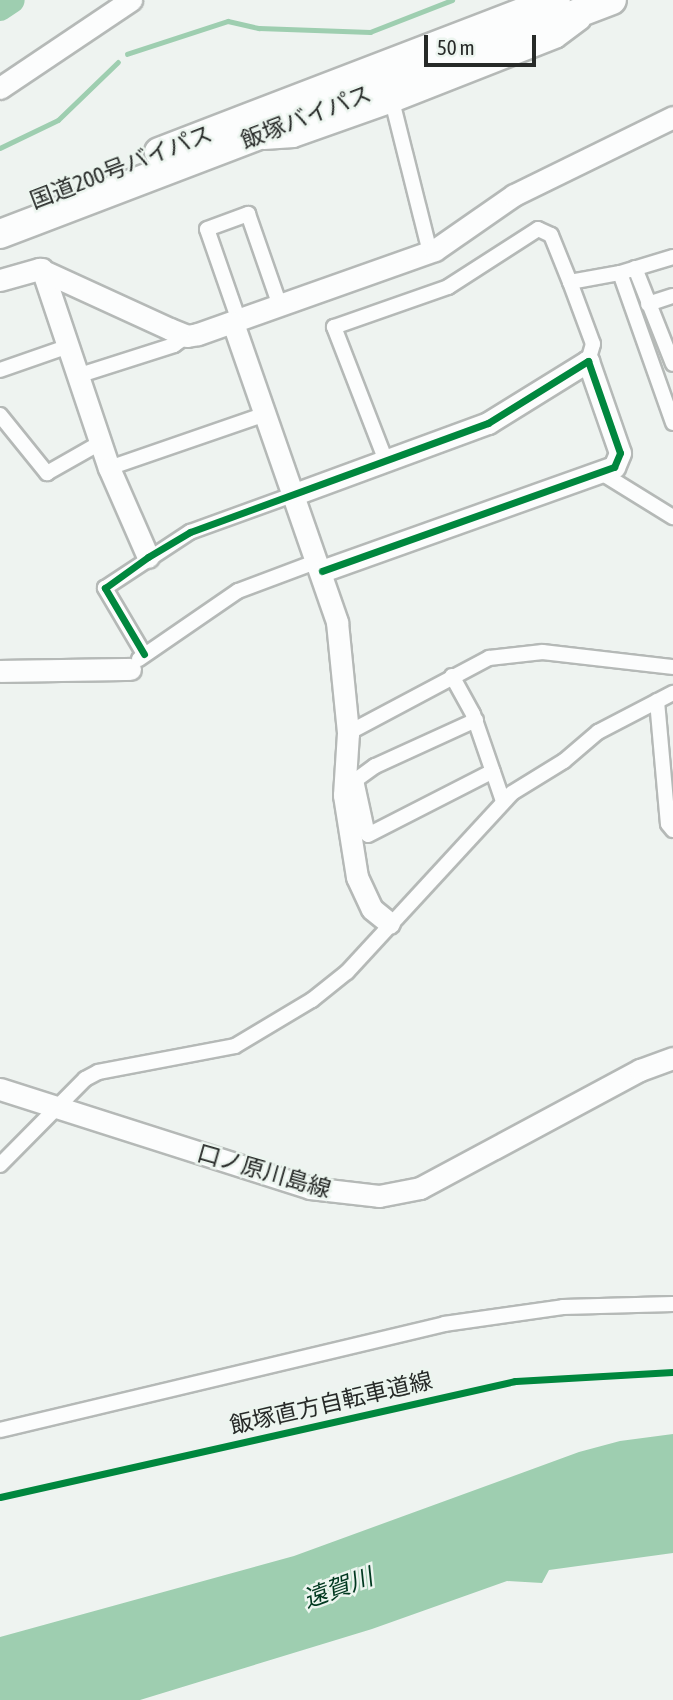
<!DOCTYPE html>
<meta charset="utf-8">
<style>
body{margin:0}
#map{position:relative;width:673px;height:1700px;overflow:hidden;background:#eef3f0;font-family:"Asap Condensed","Noto Sans JP",sans-serif}
div>[style]{position:absolute}
.water>*{inset:0;background:#9eceb0}
.stream>*{height:4.5px;margin:-2.25px;padding:0 2.25px;transform-origin:2.25px;border-radius:2.25px;background:#9eceb0}
.river>*{height:26px;margin:-13px;padding:0 13px;transform-origin:13px;border-radius:13px;background:#9eceb0}
.roads{filter:drop-shadow(2px 0 #b5b9b7) drop-shadow(-2px 0 #b5b9b7) drop-shadow(0 2px #b5b9b7) drop-shadow(0 -2px #b5b9b7)}
.street>*{height:14px;margin:-7px;padding:0 7px;transform-origin:7px;border-radius:7px;background:#fcfdfd}
.secondary>*{height:21px;margin:-10.5px;padding:0 10.5px;transform-origin:10.5px;border-radius:10.5px;background:#fcfdfd}
.highway>*{height:28px;margin:-14px;padding:0 14px;transform-origin:14px;border-radius:14px;background:#fcfdfd}
.cycleway>*{height:7px;margin:-3.5px;padding:0 3.5px;transform-origin:3.5px;border-radius:3.5px;background:#00873e}
span{translate:-50% -50%;white-space:nowrap;text-align:center;line-height:1.15;-webkit-text-stroke:5px #ecf5ef;paint-order:stroke}
.street-label{font-size:23px;color:#272a28}
.water-label{font-size:24px;color:#00381f;font-style:italic}
.scale{position:absolute;left:424px;top:35px;width:112px;height:32px;box-sizing:border-box;border:4px solid #272a28;border-top:0;padding-left:9px;font-size:21px;line-height:24px;white-space:nowrap;color:#272a28;-webkit-text-stroke:5px #ecf5ef;paint-order:stroke}
</style>
<div id="map">
<div class="water">
<div style="clip-path:polygon(673px 1434px,673px 1553px,549px 1570px,542px 1583px,507px 1581px,372px 1629px,140px 1700px,0 1700px,0 1637px,294px 1556px,579px 1452px,620px 1441px)"></div>
</div>
<div class="stream">
<div style="left:127px;top:54px;width:106px;rotate:-18.1deg"></div>
<div style="left:228px;top:21px;width:32px;rotate:13deg"></div>
<div style="left:259px;top:28px;width:111px;rotate:2.1deg"></div>
<div style="left:370px;top:32px;width:88px;rotate:-21.3deg"></div>
<div style="left:0;top:148px;width:64px;rotate:-25.8deg"></div>
<div style="left:58px;top:120px;width:83px;rotate:-44deg"></div>
</div>
<div class="river">
<div style="left:0;top:8px;width:14px;rotate:-34deg"></div>
</div>
<div class="roads">
<div class="street">
<div style="left:391px;top:97px;width:160px;rotate:75.9deg"></div>
<div style="left:264px;top:142px;width:30px;rotate:-4deg"></div>
<div style="left:294px;top:140px;width:105px;rotate:-19.5deg"></div>
<div style="left:393px;top:105px;width:177px;rotate:-21.5deg"></div>
<div style="left:558px;top:40px;width:31px;rotate:-37deg"></div>
<div style="left:673px;top:257px;width:55px;rotate:163.2deg"></div>
<div style="left:620px;top:273px;width:159px;rotate:70.5deg"></div>
<div style="left:635px;top:268px;width:103px;rotate:68.4deg"></div>
<div style="left:570px;top:282px;width:66px;rotate:69.6deg"></div>
<div style="left:593px;top:344px;width:18px;rotate:106deg"></div>
<div style="left:648px;top:304px;width:26px;rotate:-18deg"></div>
<div style="left:239px;top:321px;width:97px;rotate:-109.2deg"></div>
<div style="left:207px;top:229px;width:44px;rotate:-20.1deg"></div>
<div style="left:248px;top:214px;width:97px;rotate:70.8deg"></div>
<div style="left:0;top:370px;width:73px;rotate:-19.2deg"></div>
<div style="left:77px;top:376px;width:102px;rotate:-17.7deg"></div>
<div style="left:174px;top:345px;width:16px;rotate:-35deg"></div>
<div style="left:0;top:415px;width:75px;rotate:51deg"></div>
<div style="left:47px;top:473px;width:61px;rotate:-29.5deg"></div>
<div style="left:386px;top:461px;width:144px;rotate:-111.2deg"></div>
<div style="left:334px;top:327px;width:121px;rotate:-19.3deg"></div>
<div style="left:448px;top:287px;width:107px;rotate:-32.8deg"></div>
<div style="left:538px;top:229px;width:14px;rotate:25deg"></div>
<div style="left:551px;top:235px;width:51px;rotate:68deg"></div>
<div style="left:570px;top:282px;width:51px;rotate:-10.2deg"></div>
<div style="left:109px;top:468px;width:166px;rotate:-19deg"></div>
<div style="left:600px;top:472px;width:86px;rotate:31.7deg"></div>
<div style="left:144px;top:654px;width:77px;rotate:-120.6deg"></div>
<div style="left:105px;top:588px;width:102px;rotate:-33.4deg"></div>
<div style="left:190px;top:532px;width:112px;rotate:-19.9deg"></div>
<div style="left:139px;top:659px;width:120px;rotate:-34.5deg"></div>
<div style="left:238px;top:591px;width:85px;rotate:-20.6deg"></div>
<div style="left:452px;top:676px;width:43px;rotate:61.1deg"></div>
<div style="left:473px;top:714px;width:92px;rotate:71deg"></div>
<div style="left:657px;top:701px;width:123px;rotate:84.9deg"></div>
<div style="left:668px;top:824px;width:8px;rotate:50deg"></div>
<div style="left:476px;top:720px;width:111px;rotate:155.5deg"></div>
<div style="left:375px;top:766px;width:24px;rotate:144deg"></div>
<div style="left:356px;top:780px;width:56px;rotate:77.7deg"></div>
<div style="left:368px;top:835px;width:140px;rotate:-27.1deg"></div>
<div style="left:348px;top:733px;width:160px;rotate:-28deg"></div>
<div style="left:489px;top:658px;width:54px;rotate:-6.3deg"></div>
<div style="left:543px;top:652px;width:131px;rotate:6.6deg"></div>
<div style="left:0;top:1165px;width:121px;rotate:-45.3deg"></div>
<div style="left:85px;top:1079px;width:15px;rotate:-28deg"></div>
<div style="left:98px;top:1072px;width:139px;rotate:-10.7deg"></div>
<div style="left:235px;top:1046px;width:90px;rotate:-30.9deg"></div>
<div style="left:312px;top:1000px;width:45px;rotate:-38.7deg"></div>
<div style="left:347px;top:972px;width:243px;rotate:-47.3deg"></div>
<div style="left:512px;top:793px;width:61px;rotate:-31.6deg"></div>
<div style="left:564px;top:761px;width:45px;rotate:-40.5deg"></div>
<div style="left:598px;top:732px;width:85px;rotate:-27.5deg"></div>
<div style="left:0;top:1430px;width:456px;rotate:-13.4deg"></div>
<div style="left:444px;top:1324px;width:120px;rotate:-8.1deg"></div>
<div style="left:563px;top:1307px;width:110px;rotate:-1.6deg"></div>
</div>
<div class="secondary">
<div style="left:0;top:88px;width:158px;rotate:-33.9deg"></div>
<div style="left:42px;top:269px;width:210px;rotate:71.4deg"></div>
<div style="left:109px;top:468px;width:97px;rotate:66.3deg"></div>
<div style="left:0;top:280px;width:41px;rotate:-15.8deg"></div>
<div style="left:39px;top:269px;width:144px;rotate:24.6deg"></div>
<div style="left:170px;top:329px;width:18px;rotate:22deg"></div>
<div style="left:187px;top:336px;width:11px;rotate:-10deg"></div>
<div style="left:198px;top:334px;width:251px;rotate:-19.5deg"></div>
<div style="left:435px;top:250px;width:96px;rotate:-34.8deg"></div>
<div style="left:514px;top:195px;width:177px;rotate:-26.1deg"></div>
<div style="left:233px;top:323px;width:317px;rotate:70.8deg"></div>
<div style="left:337px;top:622px;width:112px;rotate:84.3deg"></div>
<div style="left:348px;top:733px;width:62px;rotate:93.7deg"></div>
<div style="left:344px;top:795px;width:83px;rotate:81deg"></div>
<div style="left:357px;top:877px;width:35px;rotate:65deg"></div>
<div style="left:372px;top:909px;width:22px;rotate:39deg"></div>
<div style="left:295px;top:494px;width:206px;rotate:-20.2deg"></div>
<div style="left:488px;top:423px;width:118px;rotate:-31.8deg"></div>
<div style="left:588px;top:361px;width:97px;rotate:70.8deg"></div>
<div style="left:620px;top:453px;width:15px;rotate:113deg"></div>
<div style="left:614px;top:467px;width:310px;rotate:160.4deg"></div>
<div style="left:0;top:671px;width:130px;rotate:-0.9deg"></div>
<div style="left:0;top:1089px;width:325px;rotate:17.7deg"></div>
<div style="left:310px;top:1188px;width:69px;rotate:6.6deg"></div>
<div style="left:379px;top:1196px;width:42px;rotate:-11deg"></div>
<div style="left:420px;top:1188px;width:250px;rotate:-28.2deg"></div>
<div style="left:640px;top:1070px;width:35px;rotate:-20deg"></div>
</div>
<div class="highway">
<div style="left:159px;top:152px;width:425px;rotate:-21deg"></div>
<div style="left:0;top:234px;width:655px;rotate:-20.92deg"></div>
</div>
</div>
<div class="cycleway">
<div style="left:144px;top:654px;width:77px;rotate:-120.6deg"></div>
<div style="left:105px;top:588px;width:53px;rotate:-35.8deg"></div>
<div style="left:148px;top:557px;width:49px;rotate:-30.8deg"></div>
<div style="left:190px;top:532px;width:317px;rotate:-20.1deg"></div>
<div style="left:488px;top:423px;width:118px;rotate:-31.8deg"></div>
<div style="left:588px;top:361px;width:97px;rotate:70.8deg"></div>
<div style="left:620px;top:453px;width:15px;rotate:113deg"></div>
<div style="left:614px;top:467px;width:310px;rotate:160.4deg"></div>
<div style="left:0;top:1497px;width:528px;rotate:-12.69deg"></div>
<div style="left:515px;top:1381px;width:158px;rotate:-3.3deg"></div>
</div>
<div class="street-label">
<span style="left:306px;top:117px;rotate:-21deg">飯塚バイパス</span>
<span style="left:121px;top:167px;rotate:-21deg">国道200号バイパス</span>
<span style="left:264px;top:1171px;rotate:16deg">口ノ原川島線</span>
<span style="left:331px;top:1403px;rotate:-13deg">飯塚直方自転車道線</span>
</div>
<div class="water-label">
<span style="left:338px;top:1588px;rotate:-20deg">遠賀川</span>
</div>
<div class="scale">50 m</div>
</div>
